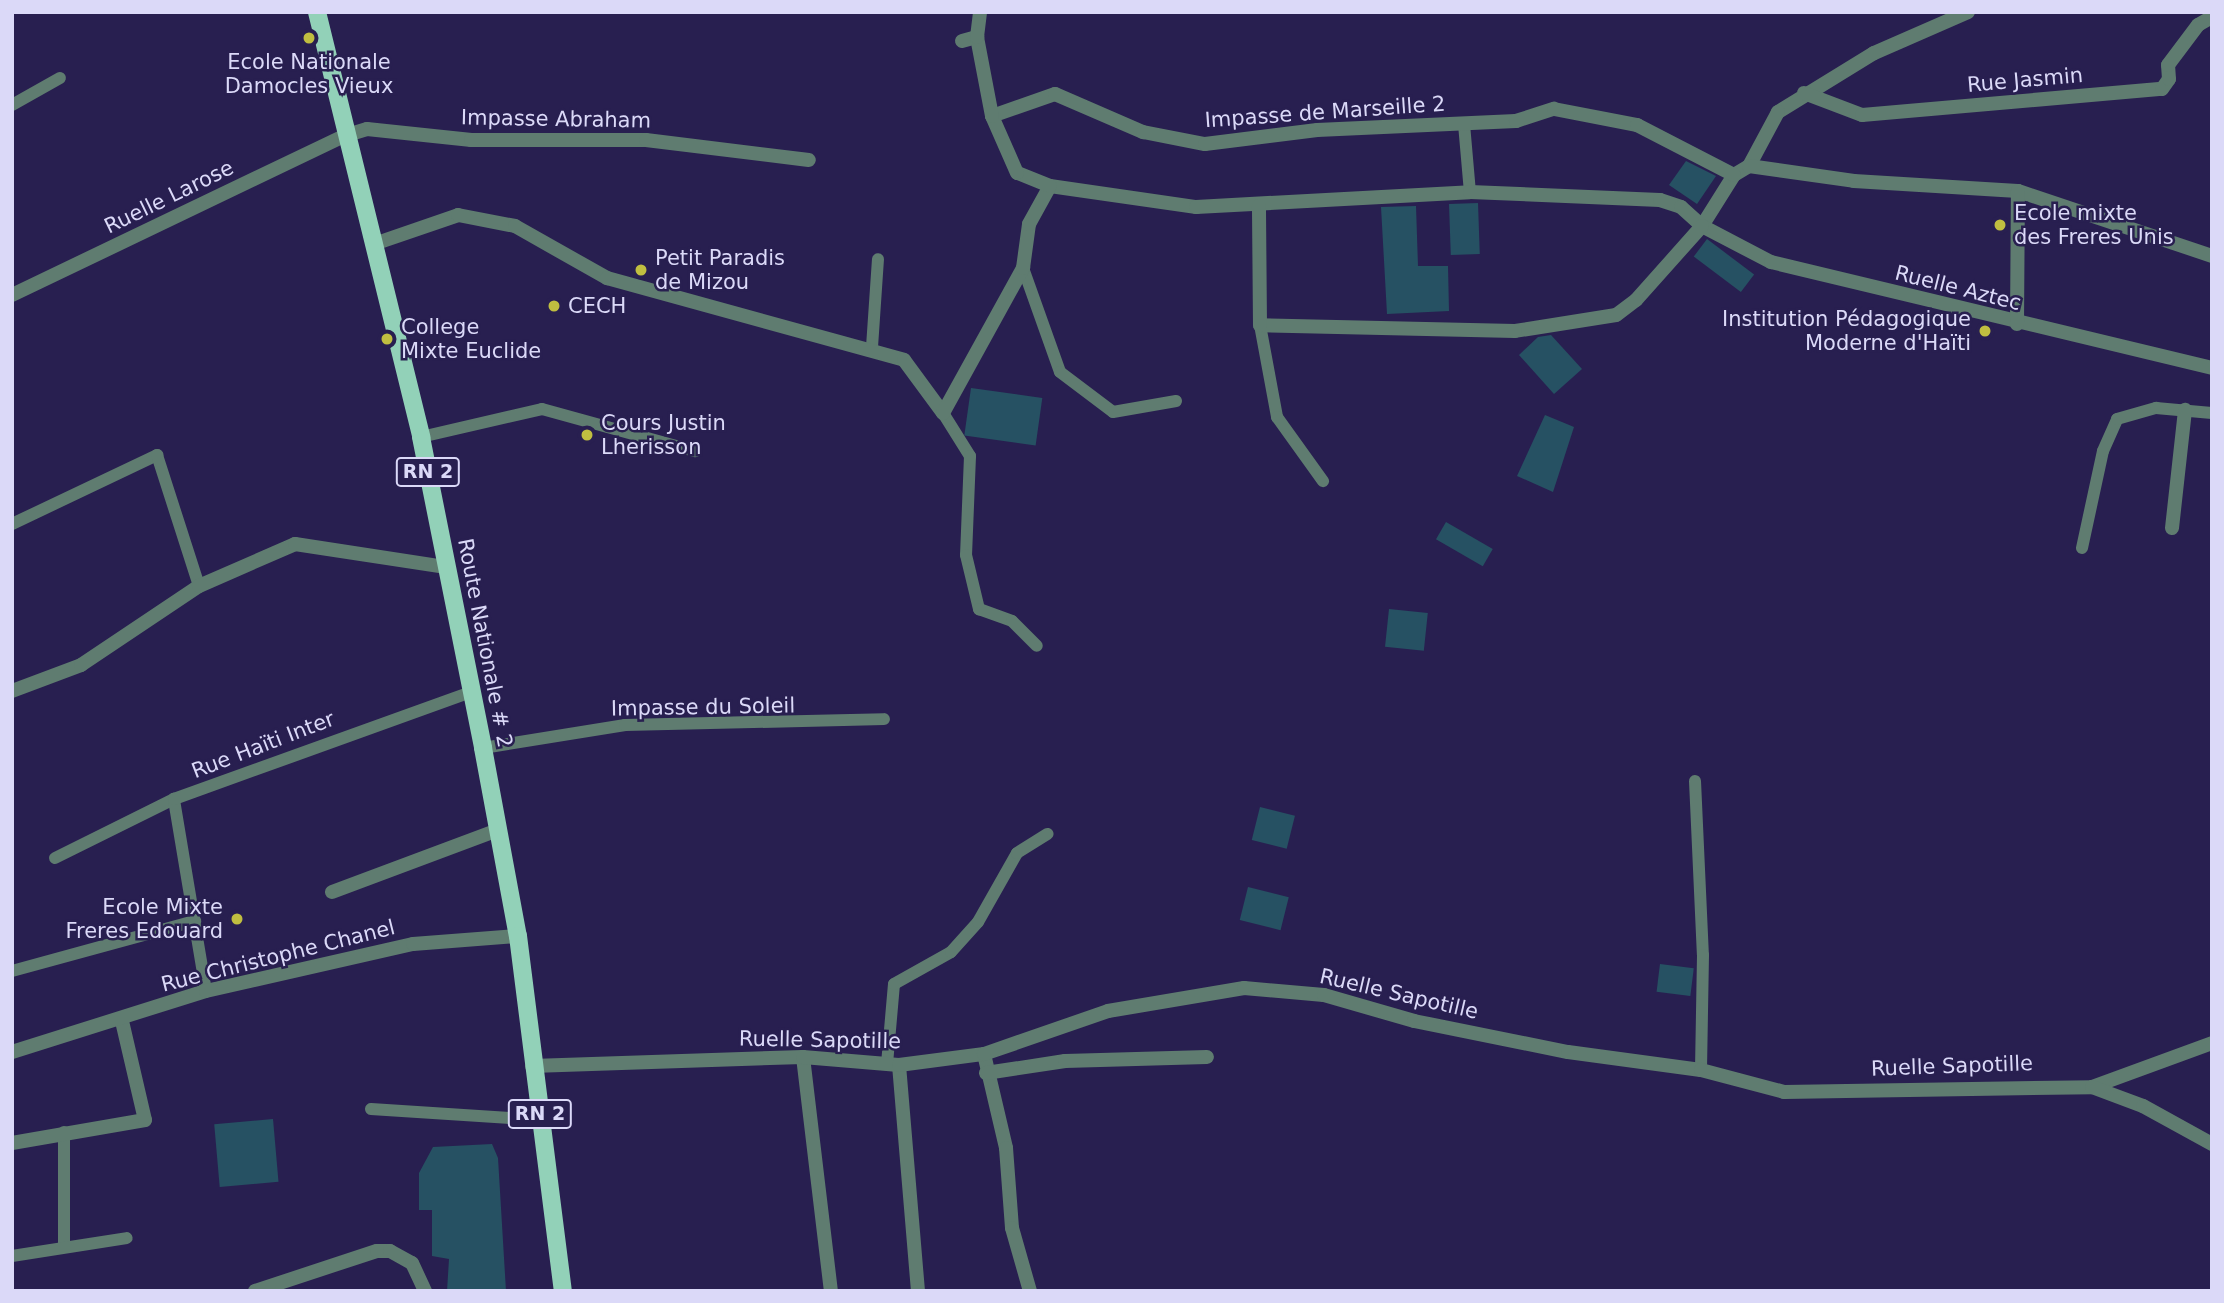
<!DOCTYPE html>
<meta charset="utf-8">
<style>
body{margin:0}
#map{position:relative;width:2224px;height:1303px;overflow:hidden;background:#281f50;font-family:"DejaVu Sans",sans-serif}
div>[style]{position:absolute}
.building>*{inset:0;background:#265163;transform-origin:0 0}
.service>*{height:12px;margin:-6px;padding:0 6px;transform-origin:6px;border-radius:6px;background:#5f7c70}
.minor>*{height:14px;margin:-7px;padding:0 7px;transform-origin:7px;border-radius:7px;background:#5f7c70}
.tertiary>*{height:14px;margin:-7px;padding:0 7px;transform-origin:7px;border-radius:7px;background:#5f7c70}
.primary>*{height:18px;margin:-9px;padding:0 9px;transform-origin:9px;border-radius:9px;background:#92d1b8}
.dots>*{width:19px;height:19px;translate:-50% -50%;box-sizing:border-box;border:4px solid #281f50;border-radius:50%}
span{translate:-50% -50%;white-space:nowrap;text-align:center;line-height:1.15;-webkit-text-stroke:5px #281f50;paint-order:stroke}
.shield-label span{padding:2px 5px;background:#281f50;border:2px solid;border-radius:5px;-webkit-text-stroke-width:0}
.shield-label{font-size:19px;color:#dbd9f8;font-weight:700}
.poi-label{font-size:21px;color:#dbd9f8}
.left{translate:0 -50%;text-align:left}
.right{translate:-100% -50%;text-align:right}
.street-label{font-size:21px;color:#dbd9f8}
.frame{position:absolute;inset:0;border:14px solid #dbd9f8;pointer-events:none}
</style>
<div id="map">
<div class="building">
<div style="clip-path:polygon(1686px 161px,1716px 176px,1697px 204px,1669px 185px)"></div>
<div style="left:1478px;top:203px;width:51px;height:29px;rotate:88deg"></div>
<div style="clip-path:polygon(1416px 206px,1418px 266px,1448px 266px,1449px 311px,1387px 314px,1381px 207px)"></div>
<div style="left:1707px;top:239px;width:59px;height:22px;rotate:37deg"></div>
<div style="clip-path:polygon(1551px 335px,1582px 369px,1554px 394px,1519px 355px,1538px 337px)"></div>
<div style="left:971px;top:388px;width:72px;height:48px;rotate:8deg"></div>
<div style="clip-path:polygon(1545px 415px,1574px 427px,1553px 492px,1517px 476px)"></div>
<div style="left:1446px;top:522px;width:54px;height:20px;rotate:30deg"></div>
<div style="left:1389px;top:609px;width:39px;height:38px;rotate:6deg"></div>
<div style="left:1260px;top:807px;width:36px;height:34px;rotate:14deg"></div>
<div style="left:1248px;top:887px;width:42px;height:34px;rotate:14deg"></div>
<div style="left:1660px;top:964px;width:34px;height:28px;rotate:7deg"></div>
<div style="left:273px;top:1119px;width:63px;height:59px;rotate:85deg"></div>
<div style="clip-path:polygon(492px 1144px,498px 1158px,506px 1291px,447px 1291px,449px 1259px,432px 1256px,432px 1210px,419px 1210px,419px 1173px,433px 1147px)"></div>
</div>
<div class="service">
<div style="left:12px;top:105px;width:55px;rotate:-29.4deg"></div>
<div style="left:1464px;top:124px;width:68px;rotate:85deg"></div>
<div style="left:1023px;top:268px;width:110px;rotate:70.4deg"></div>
<div style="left:1060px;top:372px;width:66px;rotate:37deg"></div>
<div style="left:1113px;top:412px;width:64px;rotate:-9.9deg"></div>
<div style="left:1260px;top:325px;width:94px;rotate:79.5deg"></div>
<div style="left:1277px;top:417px;width:79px;rotate:54.3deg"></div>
<div style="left:872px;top:347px;width:88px;rotate:-86.1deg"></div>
<div style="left:943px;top:413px;width:51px;rotate:57.9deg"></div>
<div style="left:970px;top:456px;width:99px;rotate:92.3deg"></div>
<div style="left:966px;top:555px;width:56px;rotate:76.5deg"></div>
<div style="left:979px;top:609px;width:35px;rotate:20deg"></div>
<div style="left:1012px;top:621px;width:35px;rotate:45deg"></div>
<div style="left:421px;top:437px;width:124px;rotate:-13deg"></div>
<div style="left:542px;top:409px;width:159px;rotate:15.4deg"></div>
<div style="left:12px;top:524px;width:161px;rotate:-25.4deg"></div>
<div style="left:157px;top:455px;width:138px;rotate:72.2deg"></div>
<div style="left:2082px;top:548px;width:99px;rotate:-77.8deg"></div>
<div style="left:2103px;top:451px;width:35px;rotate:-66deg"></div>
<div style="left:2117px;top:419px;width:41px;rotate:-15.8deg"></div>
<div style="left:2156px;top:408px;width:56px;rotate:5.1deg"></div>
<div style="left:483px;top:748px;width:144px;rotate:-9.2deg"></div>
<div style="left:625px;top:725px;width:259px;rotate:-1.3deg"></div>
<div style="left:1695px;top:781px;width:174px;rotate:87.4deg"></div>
<div style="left:1703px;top:955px;width:115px;rotate:91deg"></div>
<div style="left:55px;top:858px;width:133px;rotate:-26.4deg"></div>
<div style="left:12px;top:971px;width:190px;rotate:-15.3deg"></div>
<div style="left:206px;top:991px;width:195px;rotate:-99.5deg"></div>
<div style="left:174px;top:799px;width:316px;rotate:-19.8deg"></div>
<div style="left:887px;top:1064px;width:80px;rotate:-85deg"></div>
<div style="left:894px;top:984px;width:65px;rotate:-29.3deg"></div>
<div style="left:951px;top:952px;width:40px;rotate:-48deg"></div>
<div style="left:978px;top:922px;width:79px;rotate:-60.5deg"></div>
<div style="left:1017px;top:853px;width:36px;rotate:-32deg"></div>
<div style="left:371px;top:1109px;width:170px;rotate:3.7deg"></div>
<div style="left:64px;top:1132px;width:114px;rotate:90deg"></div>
<div style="left:12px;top:1256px;width:116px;rotate:-8.9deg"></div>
</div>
<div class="minor">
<div style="left:1968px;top:12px;width:103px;rotate:156.4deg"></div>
<div style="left:1874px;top:53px;width:113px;rotate:148.4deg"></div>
<div style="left:1778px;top:112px;width:61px;rotate:118.2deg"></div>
<div style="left:1749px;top:166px;width:17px;rotate:149deg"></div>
<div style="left:1734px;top:175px;width:60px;rotate:122.1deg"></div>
<div style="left:1702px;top:226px;width:78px;rotate:27.6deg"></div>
<div style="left:1771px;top:262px;width:454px;rotate:13.5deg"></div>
<div style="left:962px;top:41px;width:16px;rotate:-15deg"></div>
<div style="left:1804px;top:93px;width:62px;rotate:20.8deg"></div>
<div style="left:1862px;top:115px;width:301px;rotate:-5deg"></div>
<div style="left:2162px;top:89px;width:12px;rotate:-55deg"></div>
<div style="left:2169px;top:79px;width:14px;rotate:-94deg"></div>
<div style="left:2168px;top:65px;width:50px;rotate:-53.1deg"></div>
<div style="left:2198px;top:25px;width:16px;rotate:-30deg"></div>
<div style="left:992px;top:116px;width:67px;rotate:-19.2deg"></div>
<div style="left:1055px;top:94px;width:96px;rotate:23.4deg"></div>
<div style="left:1143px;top:132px;width:63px;rotate:11deg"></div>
<div style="left:1205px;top:144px;width:113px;rotate:-7.1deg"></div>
<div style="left:1317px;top:130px;width:199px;rotate:-2.6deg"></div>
<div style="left:1516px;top:121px;width:40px;rotate:-18deg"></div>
<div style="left:1554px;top:109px;width:85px;rotate:10.9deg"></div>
<div style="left:1637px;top:125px;width:109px;rotate:27.3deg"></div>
<div style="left:1749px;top:166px;width:106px;rotate:8.1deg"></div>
<div style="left:1854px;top:181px;width:164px;rotate:3.5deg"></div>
<div style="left:2018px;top:191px;width:205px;rotate:18.5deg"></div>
<div style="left:1050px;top:186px;width:148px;rotate:8.2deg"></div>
<div style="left:1196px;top:207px;width:274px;rotate:-3.1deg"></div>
<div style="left:1470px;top:192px;width:190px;rotate:2.4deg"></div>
<div style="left:1660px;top:200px;width:22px;rotate:18deg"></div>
<div style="left:1681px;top:207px;width:28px;rotate:42deg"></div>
<div style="left:1702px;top:226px;width:99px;rotate:131.7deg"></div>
<div style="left:1636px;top:300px;width:25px;rotate:143deg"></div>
<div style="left:1616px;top:315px;width:102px;rotate:171deg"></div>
<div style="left:1515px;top:331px;width:255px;rotate:-178.7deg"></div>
<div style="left:1260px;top:325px;width:119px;rotate:-90.5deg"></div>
<div style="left:374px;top:244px;width:89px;rotate:-19deg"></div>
<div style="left:458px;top:215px;width:58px;rotate:10.9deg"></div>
<div style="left:515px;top:226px;width:106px;rotate:29.5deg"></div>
<div style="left:607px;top:278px;width:308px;rotate:15.4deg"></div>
<div style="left:904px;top:360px;width:66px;rotate:53.7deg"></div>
<div style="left:943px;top:413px;width:166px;rotate:-61.1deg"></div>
<div style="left:1023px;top:268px;width:44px;rotate:-82.2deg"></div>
<div style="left:1029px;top:224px;width:43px;rotate:-61.1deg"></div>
<div style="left:1050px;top:186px;width:35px;rotate:-158deg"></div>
<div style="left:1017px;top:173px;width:62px;rotate:-113.7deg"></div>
<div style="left:992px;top:116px;width:80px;rotate:-100.8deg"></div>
<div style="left:977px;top:37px;width:25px;rotate:-83deg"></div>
<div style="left:12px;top:295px;width:368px;rotate:-25.6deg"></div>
<div style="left:344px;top:136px;width:24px;rotate:-17deg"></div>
<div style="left:367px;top:129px;width:105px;rotate:6deg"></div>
<div style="left:471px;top:140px;width:175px"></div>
<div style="left:646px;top:140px;width:164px;rotate:7deg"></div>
<div style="left:2017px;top:324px;width:133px;rotate:-89.6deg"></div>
<div style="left:2172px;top:528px;width:119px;rotate:-83.7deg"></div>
<div style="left:12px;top:691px;width:74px;rotate:-20.6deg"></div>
<div style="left:81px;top:665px;width:142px;rotate:-33.8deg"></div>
<div style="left:199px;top:586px;width:105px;rotate:-23.6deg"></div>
<div style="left:295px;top:544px;width:153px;rotate:8.7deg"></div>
<div style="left:332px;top:892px;width:177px;rotate:-20.5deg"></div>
<div style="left:984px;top:1054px;width:97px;rotate:76.8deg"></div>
<div style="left:1006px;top:1148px;width:80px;rotate:85.7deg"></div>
<div style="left:1012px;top:1228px;width:66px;rotate:74.1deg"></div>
<div style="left:803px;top:1057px;width:236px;rotate:83.2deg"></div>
<div style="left:899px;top:1065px;width:227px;rotate:85.2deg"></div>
<div style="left:532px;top:1066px;width:271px;rotate:-1.9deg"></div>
<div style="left:803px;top:1057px;width:96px;rotate:4.8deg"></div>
<div style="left:899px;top:1065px;width:86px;rotate:-7.4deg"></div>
<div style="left:984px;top:1054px;width:131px;rotate:-19.1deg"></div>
<div style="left:1108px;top:1011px;width:138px;rotate:-9.6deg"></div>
<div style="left:1244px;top:988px;width:80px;rotate:5deg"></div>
<div style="left:1324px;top:995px;width:94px;rotate:16.1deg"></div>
<div style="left:1414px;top:1021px;width:157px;rotate:11.4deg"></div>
<div style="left:1568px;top:1052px;width:134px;rotate:7.7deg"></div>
<div style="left:1701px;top:1070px;width:86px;rotate:14.8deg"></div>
<div style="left:1784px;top:1092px;width:308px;rotate:-0.9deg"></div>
<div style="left:2092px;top:1087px;width:128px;rotate:-20.1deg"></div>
<div style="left:986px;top:1073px;width:80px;rotate:-8.6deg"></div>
<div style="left:1065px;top:1061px;width:142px;rotate:-1.6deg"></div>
<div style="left:2092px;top:1087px;width:54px;rotate:20.4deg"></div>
<div style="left:2143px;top:1106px;width:79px;rotate:28.8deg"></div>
<div style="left:12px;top:1143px;width:135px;rotate:-9.8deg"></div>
<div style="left:145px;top:1120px;width:102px;rotate:-103.1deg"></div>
<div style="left:255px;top:1291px;width:128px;rotate:-18.2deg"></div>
<div style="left:377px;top:1251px;width:13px"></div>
<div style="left:390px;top:1251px;width:25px;rotate:29deg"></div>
<div style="left:412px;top:1263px;width:31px;rotate:65deg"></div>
</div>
<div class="tertiary">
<div style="left:12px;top:1052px;width:203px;rotate:-17.5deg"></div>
<div style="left:206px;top:991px;width:212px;rotate:-12.8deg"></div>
<div style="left:413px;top:944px;width:105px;rotate:-4.4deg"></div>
</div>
<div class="primary">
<div style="left:317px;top:12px;width:438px;rotate:76.2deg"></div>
<div style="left:421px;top:437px;width:317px;rotate:78.7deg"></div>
<div style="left:483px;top:748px;width:191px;rotate:79.5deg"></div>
<div style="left:518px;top:936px;width:358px;rotate:82.8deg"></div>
</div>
<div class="dots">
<div style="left:309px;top:38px;background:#c0be40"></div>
<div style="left:2000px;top:225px;background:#c0be40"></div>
<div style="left:641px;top:270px;background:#c0be40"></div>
<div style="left:554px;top:306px;background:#c0be40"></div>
<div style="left:1985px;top:331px;background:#c0be40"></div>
<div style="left:387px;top:339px;background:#c0be40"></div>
<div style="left:587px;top:435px;background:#c0be40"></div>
<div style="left:237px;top:919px;background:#c0be40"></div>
</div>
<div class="shield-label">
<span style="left:428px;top:472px">RN 2</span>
<span style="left:540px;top:1114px">RN 2</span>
</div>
<div class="poi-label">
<span style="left:309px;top:74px">Ecole Nationale<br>Damocles Vieux</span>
<span class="left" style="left:2014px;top:225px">Ecole mixte<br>des Freres Unis</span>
<span class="left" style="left:655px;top:270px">Petit Paradis<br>de Mizou</span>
<span class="left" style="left:568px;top:306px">CECH</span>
<span class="right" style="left:1971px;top:331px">Institution Pédagogique<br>Moderne d'Haïti</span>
<span class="left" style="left:401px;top:339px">College<br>Mixte Euclide</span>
<span class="left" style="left:601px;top:435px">Cours Justin<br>Lherisson</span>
<span class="right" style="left:223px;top:919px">Ecole Mixte<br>Freres Edouard</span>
</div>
<div class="street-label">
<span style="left:2025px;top:80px;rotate:-5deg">Rue Jasmin</span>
<span style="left:1325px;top:112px;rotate:-4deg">Impasse de Marseille 2</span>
<span style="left:556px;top:119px;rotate:1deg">Impasse Abraham</span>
<span style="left:169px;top:197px;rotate:-26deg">Ruelle Larose</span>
<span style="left:1958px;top:288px;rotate:14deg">Ruelle Aztec</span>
<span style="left:485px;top:643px;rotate:79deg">Route Nationale # 2</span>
<span style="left:703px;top:707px;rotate:-1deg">Impasse du Soleil</span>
<span style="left:263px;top:745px;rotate:-21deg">Rue Haïti Inter</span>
<span style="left:278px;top:956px;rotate:-14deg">Rue Christophe Chanel</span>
<span style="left:1399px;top:994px;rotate:13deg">Ruelle Sapotille</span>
<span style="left:820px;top:1040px;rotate:1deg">Ruelle Sapotille</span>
<span style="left:1952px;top:1066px;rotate:-2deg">Ruelle Sapotille</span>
</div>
<div class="frame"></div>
</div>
